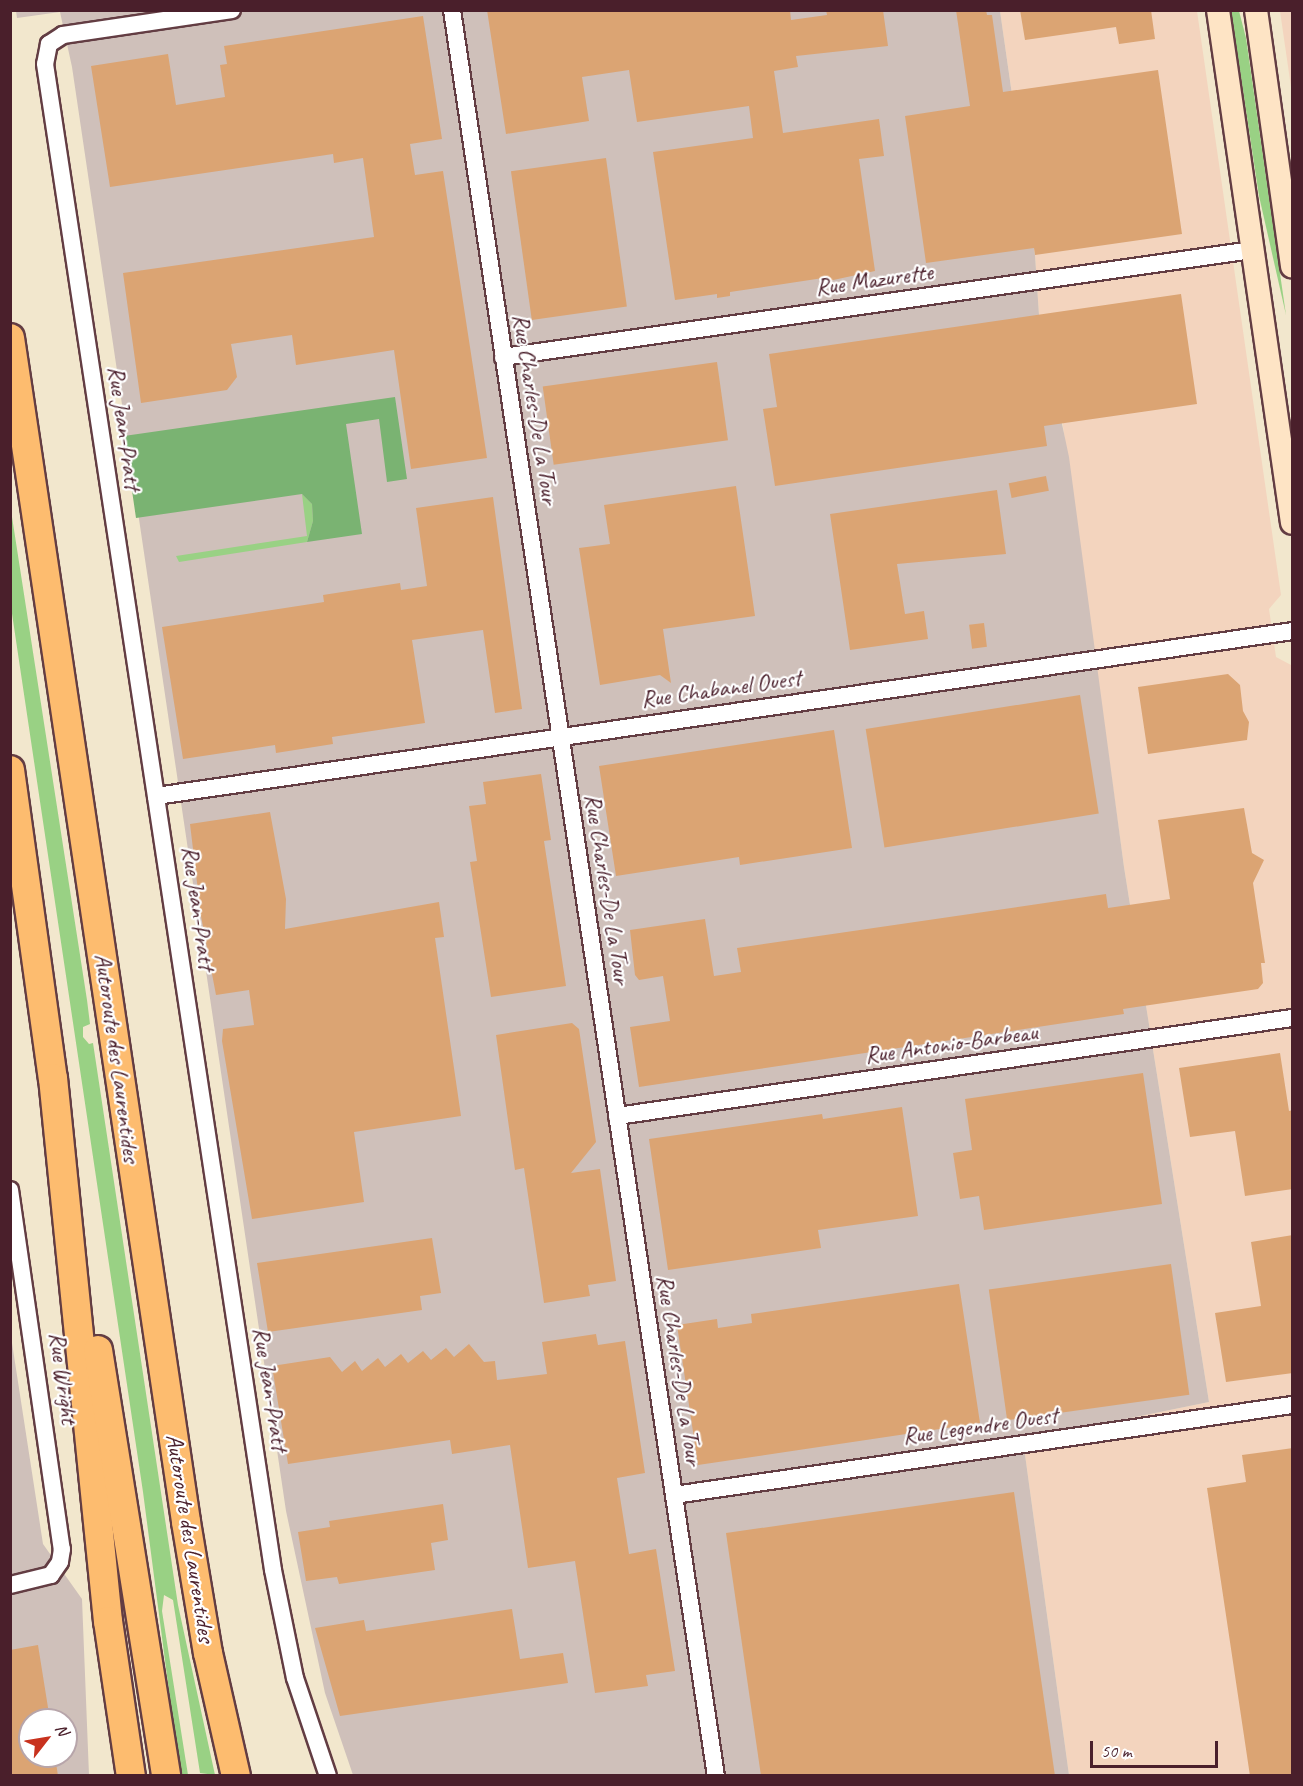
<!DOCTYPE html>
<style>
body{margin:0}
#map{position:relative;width:1303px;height:1786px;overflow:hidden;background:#f2e7cd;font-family:Caveat,sans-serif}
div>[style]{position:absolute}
.built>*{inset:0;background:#f3d4be}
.industrial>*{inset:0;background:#cfc0ba}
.green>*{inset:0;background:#99d184}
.forest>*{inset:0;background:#7ab372}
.building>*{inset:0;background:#dba473;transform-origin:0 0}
.roads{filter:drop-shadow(2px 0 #633d43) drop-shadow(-2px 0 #633d43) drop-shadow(0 2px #633d43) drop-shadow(0 -2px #633d43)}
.street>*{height:16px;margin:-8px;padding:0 8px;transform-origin:8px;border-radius:8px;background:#fff}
.secondary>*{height:22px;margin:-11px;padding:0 11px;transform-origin:11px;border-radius:11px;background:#fee4c5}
.highway>*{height:28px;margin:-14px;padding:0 14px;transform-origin:14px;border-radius:14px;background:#fdbc6f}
span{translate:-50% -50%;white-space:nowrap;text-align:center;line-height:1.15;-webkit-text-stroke:4.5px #fff;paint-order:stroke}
.street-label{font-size:24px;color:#4a1f2b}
.frame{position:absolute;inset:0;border:12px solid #4a1f2b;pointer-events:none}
.north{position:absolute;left:18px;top:1708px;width:60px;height:60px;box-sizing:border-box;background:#fff;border:2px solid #b7a5aa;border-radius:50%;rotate:59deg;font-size:16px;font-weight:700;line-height:24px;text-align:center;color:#4a1f2b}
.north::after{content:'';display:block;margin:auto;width:21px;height:27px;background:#c8321e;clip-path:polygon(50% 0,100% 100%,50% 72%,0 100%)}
.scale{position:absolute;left:1090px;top:1741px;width:128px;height:27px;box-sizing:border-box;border:3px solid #4a1f2b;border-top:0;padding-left:8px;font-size:18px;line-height:21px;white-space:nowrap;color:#4a1f2b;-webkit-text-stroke:4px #fff;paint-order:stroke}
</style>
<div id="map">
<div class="built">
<div style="clip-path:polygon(1000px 11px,1197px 11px,1281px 595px,1269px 609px,1276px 657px,1291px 665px,1292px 678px,1292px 1775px,1069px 1775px,1023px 1440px,1209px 1402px,1124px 867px,1061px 412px,1039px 315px,1035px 255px)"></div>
<div style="clip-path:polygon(1280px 11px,1292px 11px,1292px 94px)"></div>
</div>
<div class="industrial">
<div style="clip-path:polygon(16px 11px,1000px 11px,1035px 255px,1039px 315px,1069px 457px,1124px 867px,1209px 1402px,1023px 1440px,1069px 1775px,353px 1775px,325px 1693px,286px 1511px,72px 67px,60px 12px,17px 18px)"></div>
<div style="clip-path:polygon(evenodd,10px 1330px,43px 1544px,82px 1599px,89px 1775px,11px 1775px,10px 1330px,30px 1720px,66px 1720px,66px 1756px,30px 1756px,30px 1720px)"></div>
</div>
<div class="green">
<div style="clip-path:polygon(1231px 11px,1239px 11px,1246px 38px,1286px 315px,1259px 196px)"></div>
<div style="clip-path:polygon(302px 494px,312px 504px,313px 521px,307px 542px,179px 562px,176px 556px,307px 536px)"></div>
<div style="clip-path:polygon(10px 504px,87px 1000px,90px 1024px,83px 1027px,83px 1037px,89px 1044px,93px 1043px,178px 1605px,215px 1775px,200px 1773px,173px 1600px,164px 1595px,162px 1611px,188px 1775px,180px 1775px,143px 1492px,11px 607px)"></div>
</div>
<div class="forest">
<div style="clip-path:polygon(395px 397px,407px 479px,387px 482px,379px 419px,346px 424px,362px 534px,307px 542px,313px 521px,312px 504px,302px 494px,136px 518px,124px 436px)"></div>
</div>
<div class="building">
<div style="clip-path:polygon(487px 10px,790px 10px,791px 20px,827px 15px,826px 10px,883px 10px,888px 46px,796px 56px,798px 67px,774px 71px,783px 133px,879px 119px,884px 156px,859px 159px,875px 271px,824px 282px,823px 278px,730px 292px,730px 296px,717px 298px,717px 294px,675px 300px,653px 152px,753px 138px,749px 106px,637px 122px,629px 70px,582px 77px,589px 121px,506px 134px)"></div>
<div style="clip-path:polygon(956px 10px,986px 10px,987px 15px,992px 15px,1003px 92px,1158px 70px,1182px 234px,1035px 255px,1034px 248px,926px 263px,905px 116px,970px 106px)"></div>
<div style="clip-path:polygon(1020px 10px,1151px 10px,1155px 39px,1119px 44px,1116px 27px,1025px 40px)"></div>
<div style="clip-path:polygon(423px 16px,442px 139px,410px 144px,415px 175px,443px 171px,487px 458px,411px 469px,394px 350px,296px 365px,292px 335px,231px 344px,237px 377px,227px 390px,141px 403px,123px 273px,374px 237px,363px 158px,334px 163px,333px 154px,110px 187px,91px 66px,168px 54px,176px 105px,225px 97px,220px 65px,227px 64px,224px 46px)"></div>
<div style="left:606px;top:158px;width:150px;height:96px;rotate:82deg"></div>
<div style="clip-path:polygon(1181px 294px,1197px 404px,1044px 426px,1047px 446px,775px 486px,763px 409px,777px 407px,769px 354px)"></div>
<div style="left:717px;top:362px;width:79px;height:176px;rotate:82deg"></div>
<div style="left:1046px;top:476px;width:15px;height:38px;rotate:79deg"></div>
<div style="clip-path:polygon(736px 486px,755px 616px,663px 629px,671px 683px,660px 675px,600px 685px,579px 548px,610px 544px,604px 505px)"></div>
<div style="clip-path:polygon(997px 490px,1006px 554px,897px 564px,905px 614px,924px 611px,928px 639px,850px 650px,830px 514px)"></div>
<div style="clip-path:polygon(493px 497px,522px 709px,495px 713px,483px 630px,412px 640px,425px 723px,332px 737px,333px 744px,276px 753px,275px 745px,183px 759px,162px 627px,324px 602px,323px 595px,400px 583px,401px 590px,427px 586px,416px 508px)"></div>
<div style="left:984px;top:623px;width:24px;height:15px;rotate:83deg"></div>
<div style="clip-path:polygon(1228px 674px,1240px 685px,1243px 711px,1249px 722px,1247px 740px,1148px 754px,1138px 687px)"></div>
<div style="left:1080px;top:695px;width:120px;height:217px;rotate:81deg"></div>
<div style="clip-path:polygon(834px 730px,852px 848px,740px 865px,739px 857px,616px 876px,599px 766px)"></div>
<div style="clip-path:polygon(541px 774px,551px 840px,544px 841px,566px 986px,491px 997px,470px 862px,477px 861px,469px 806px,486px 804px,483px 782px)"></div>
<div style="clip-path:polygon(1244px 808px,1252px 853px,1264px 860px,1253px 883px,1265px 963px,1261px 963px,1263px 983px,1258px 989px,1123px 1009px,1124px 1014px,639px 1087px,630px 1027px,670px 1021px,663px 976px,639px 980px,635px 975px,630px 930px,705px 919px,714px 976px,741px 972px,737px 948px,1106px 894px,1108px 908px,1170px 899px,1158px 820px)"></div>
<div style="clip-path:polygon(270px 812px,286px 899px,285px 929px,439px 902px,444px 937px,435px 938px,461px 1116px,354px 1132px,364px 1202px,252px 1219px,222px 1041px,223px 1029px,254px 1025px,249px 990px,216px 995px,201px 916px,190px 824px)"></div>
<div style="clip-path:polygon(572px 1023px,579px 1029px,596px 1142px,571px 1173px,600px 1169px,616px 1281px,588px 1285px,590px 1296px,544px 1303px,524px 1168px,515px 1170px,496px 1035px)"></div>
<div style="clip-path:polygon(1280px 1053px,1289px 1111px,1293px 1110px,1293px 1189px,1245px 1196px,1235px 1131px,1190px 1137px,1179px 1068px)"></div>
<div style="clip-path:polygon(1143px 1073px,1162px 1204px,984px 1230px,979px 1196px,960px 1199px,953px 1153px,972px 1150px,965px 1099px)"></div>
<div style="clip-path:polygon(902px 1107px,918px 1216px,818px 1230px,821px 1248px,668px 1270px,649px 1139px,822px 1114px,823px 1119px)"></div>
<div style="clip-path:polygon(1293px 1235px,1293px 1373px,1226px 1382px,1215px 1313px,1261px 1306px,1251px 1242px)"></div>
<div style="clip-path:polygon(432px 1238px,441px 1293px,420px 1296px,422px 1310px,268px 1332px,257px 1263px)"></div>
<div style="left:1171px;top:1264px;width:132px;height:184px;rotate:82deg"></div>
<div style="clip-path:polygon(959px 1284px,980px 1423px,698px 1465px,677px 1325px,717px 1319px,718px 1328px,752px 1323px,751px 1314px)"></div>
<div style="clip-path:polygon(596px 1334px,598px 1345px,625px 1341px,645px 1473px,617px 1478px,629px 1554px,656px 1549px,675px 1671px,646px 1675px,648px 1686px,595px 1693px,575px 1561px,528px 1568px,510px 1445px,452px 1454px,450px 1440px,288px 1464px,272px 1366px,330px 1357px,342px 1372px,355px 1361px,362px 1371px,378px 1358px,385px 1367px,401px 1354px,408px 1363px,423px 1351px,431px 1360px,446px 1348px,454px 1357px,469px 1344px,484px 1362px,495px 1361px,497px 1380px,547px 1374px,542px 1342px)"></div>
<div style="clip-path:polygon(1293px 1448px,1293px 1776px,1250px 1776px,1207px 1488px,1246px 1482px,1242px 1455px)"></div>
<div style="clip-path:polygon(1014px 1492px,1055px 1776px,761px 1776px,726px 1533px)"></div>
<div style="clip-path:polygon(443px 1504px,448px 1540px,431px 1543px,435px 1570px,339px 1584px,337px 1577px,306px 1581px,298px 1532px,330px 1527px,329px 1521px)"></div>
<div style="clip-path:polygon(512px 1609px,520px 1659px,563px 1653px,568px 1683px,340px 1716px,315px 1628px,364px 1620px,366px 1631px)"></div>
<div style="clip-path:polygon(38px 1645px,50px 1720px,30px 1720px,30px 1756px,55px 1756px,58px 1776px,10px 1776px,10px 1650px)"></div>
</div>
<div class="roads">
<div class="street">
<div style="left:232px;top:10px;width:171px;rotate:171.6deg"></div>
<div style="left:63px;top:35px;width:17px;rotate:147deg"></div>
<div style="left:49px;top:44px;width:20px;rotate:101deg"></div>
<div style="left:45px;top:64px;width:1523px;rotate:81.39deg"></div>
<div style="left:273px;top:1570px;width:110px;rotate:78.5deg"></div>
<div style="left:295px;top:1678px;width:103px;rotate:71.4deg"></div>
<div style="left:452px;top:10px;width:1786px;rotate:81.5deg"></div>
<div style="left:503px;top:357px;width:757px;rotate:-8.13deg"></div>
<div style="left:156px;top:796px;width:1148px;rotate:-8.26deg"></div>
<div style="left:617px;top:1116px;width:682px;rotate:-8.26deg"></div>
<div style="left:10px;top:1190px;width:363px;rotate:81.8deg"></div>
<div style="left:62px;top:1549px;width:13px;rotate:99deg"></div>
<div style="left:60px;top:1562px;width:16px;rotate:125deg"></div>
<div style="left:51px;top:1575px;width:42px;rotate:166.3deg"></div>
<div style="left:674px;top:1495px;width:625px;rotate:-8.29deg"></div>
</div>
<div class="secondary">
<div style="left:1218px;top:10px;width:518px;rotate:81.79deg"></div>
<div style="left:1256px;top:10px;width:259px;rotate:82deg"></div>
</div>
<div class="highway">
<div style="left:10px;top:338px;width:1197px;rotate:81.54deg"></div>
<div style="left:186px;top:1522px;width:133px;rotate:80.5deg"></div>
<div style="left:208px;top:1653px;width:126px;rotate:77.2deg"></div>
<div style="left:10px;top:770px;width:311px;rotate:82.1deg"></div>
<div style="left:53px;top:1078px;width:546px;rotate:84.22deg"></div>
<div style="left:108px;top:1621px;width:157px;rotate:81.6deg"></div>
<div style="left:98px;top:1350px;width:431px;rotate:80.9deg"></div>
</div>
</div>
<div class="street-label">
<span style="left:874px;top:280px;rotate:-8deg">Rue Mazurette</span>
<span style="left:535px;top:409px;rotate:81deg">Rue Charles-De La Tour</span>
<span style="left:124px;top:428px;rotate:82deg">Rue Jean-Pratt</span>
<span style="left:721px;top:689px;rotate:-8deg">Rue Chabanel Ouest</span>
<span style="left:607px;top:889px;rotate:81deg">Rue Charles-De La Tour</span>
<span style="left:198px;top:908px;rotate:82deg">Rue Jean-Pratt</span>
<span style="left:951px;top:1044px;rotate:-8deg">Rue Antonio-Barbeau</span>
<span style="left:117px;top:1058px;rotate:82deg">Autoroute des Laurentides</span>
<span style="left:679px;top:1370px;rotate:81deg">Rue Charles-De La Tour</span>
<span style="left:63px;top:1378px;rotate:82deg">Rue Wright</span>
<span style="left:270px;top:1389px;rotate:81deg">Rue Jean-Pratt</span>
<span style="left:980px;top:1426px;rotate:-8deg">Rue Legendre Ouest</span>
<span style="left:190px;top:1538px;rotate:81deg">Autoroute des Laurentides</span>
</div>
<div class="frame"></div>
<div class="north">N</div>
<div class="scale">50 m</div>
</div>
